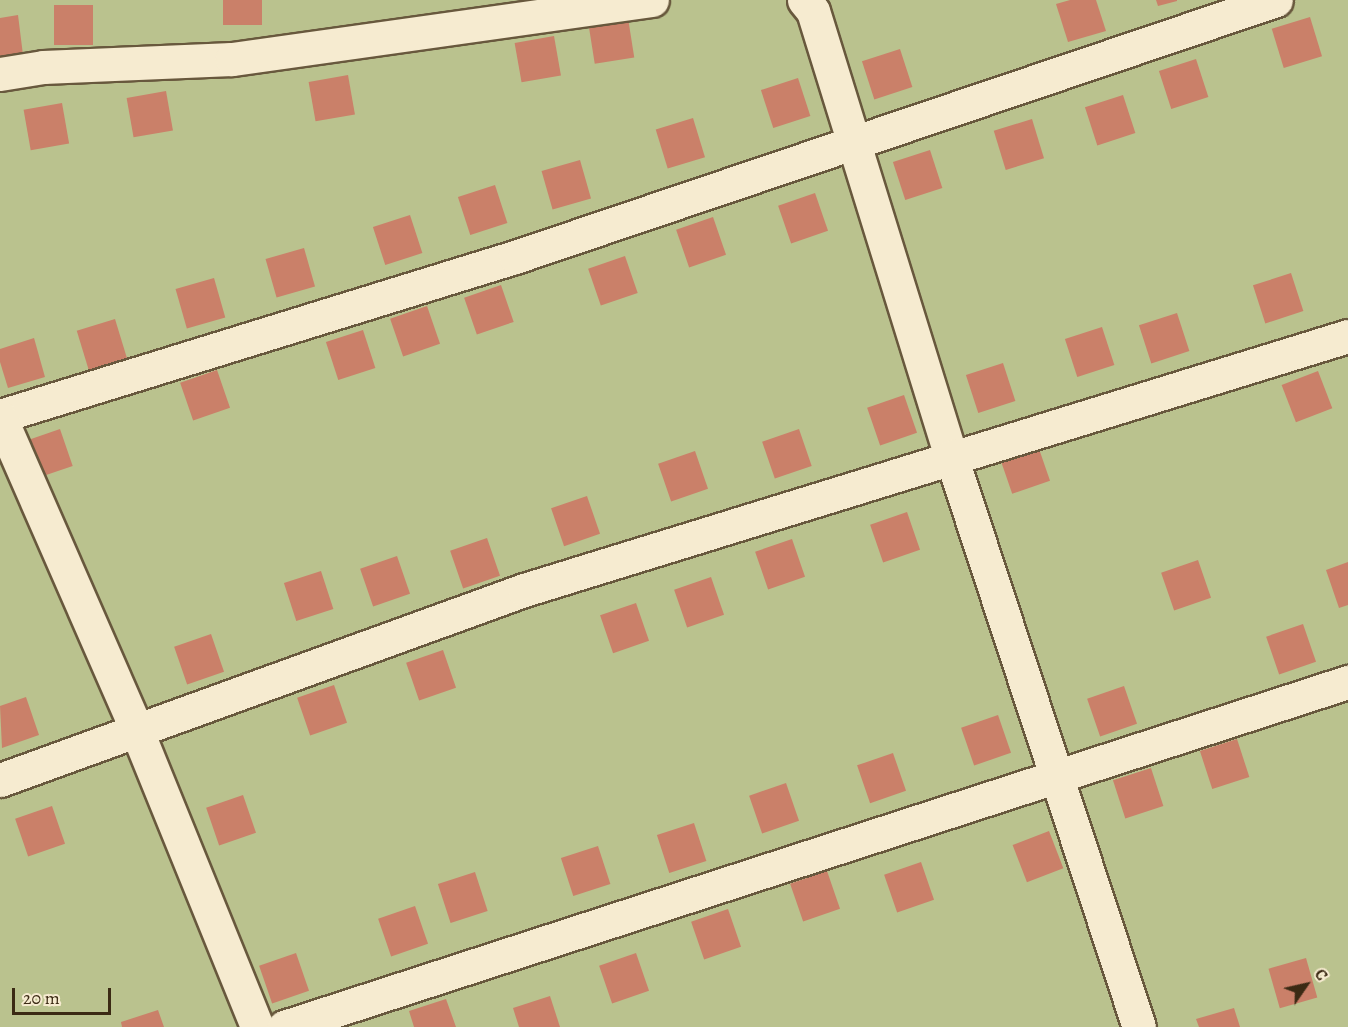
<!DOCTYPE html>
<meta charset="utf-8">
<style>
body{margin:0}
#map{position:relative;width:1348px;height:1027px;overflow:hidden;background:#f1e0b7;font-family:Alegreya,serif}
div>[style]{position:absolute}
.green>*{inset:0;background:#bac28e;transform-origin:0 0}
.building>*{inset:0;background:#ca8069;transform-origin:0 0}
.roads{filter:drop-shadow(2px 0 #68583d) drop-shadow(-2px 0 #68583d) drop-shadow(0 2px #68583d) drop-shadow(0 -2px #68583d)}
.minor>*{height:33px;margin:-16.5px;padding:0 16.5px;transform-origin:16.5px;border-radius:16.5px;background:#f6ebd0}
span{translate:-50% -50%;white-space:nowrap;text-align:center;line-height:1.15;-webkit-text-stroke:6px #f6ebd0;paint-order:stroke}
.north{position:absolute;left:1276px;top:955px;width:60px;height:60px;-webkit-text-stroke:4px #f6ebd0;paint-order:stroke;rotate:56deg;font-size:16px;font-weight:700;line-height:24px;text-align:center;color:#3b2a14}
.north::after{content:'';display:block;margin:auto;width:21px;height:27px;background:#3b2a14;clip-path:polygon(50% 0,100% 100%,50% 72%,0 100%)}
.scale{position:absolute;left:12px;top:988px;width:99px;height:27px;box-sizing:border-box;border:3px solid #3b2a14;border-top:0;padding-left:8px;font-size:18px;line-height:21px;white-space:nowrap;color:#3b2a14;-webkit-text-stroke:4px #f6ebd0;paint-order:stroke}
</style>
<div id="map">
<div class="green">
<div style="left:0;top:0;width:1348px;height:1027px"></div>
</div>
<div class="building">
<div style="left:223px;top:0;width:39px;height:25px"></div>
<div style="clip-path:polygon(1070px 0,1096px 0,1106px 31px,1068px 42px,1056px 4px)"></div>
<div style="clip-path:polygon(1156px 0,1177px 0,1177px 1px,1158px 6px)"></div>
<div style="left:54px;top:5px;width:39px;height:40px"></div>
<div style="clip-path:polygon(18px 15px,23px 55px,0 58px,0 18px)"></div>
<div style="left:1310px;top:17px;width:41px;height:40px;rotate:73deg"></div>
<div style="left:628px;top:18px;width:40px;height:40px;rotate:81deg"></div>
<div style="left:554px;top:36px;width:40px;height:40px;rotate:80deg"></div>
<div style="left:900px;top:49px;width:40px;height:40px;rotate:72deg"></div>
<div style="left:1196px;top:59px;width:40px;height:39px;rotate:72deg"></div>
<div style="left:348px;top:75px;width:40px;height:40px;rotate:80deg"></div>
<div style="left:798px;top:78px;width:40px;height:39px;rotate:72deg"></div>
<div style="left:166px;top:91px;width:40px;height:40px;rotate:80deg"></div>
<div style="left:1123px;top:95px;width:40px;height:40px;rotate:72deg"></div>
<div style="left:62px;top:103px;width:41px;height:39px;rotate:80deg"></div>
<div style="left:693px;top:118px;width:41px;height:39px;rotate:73deg"></div>
<div style="left:1032px;top:119px;width:41px;height:40px;rotate:73deg"></div>
<div style="left:930px;top:150px;width:40px;height:39px;rotate:72deg"></div>
<div style="left:580px;top:160px;width:40px;height:40px;rotate:74deg"></div>
<div style="left:495px;top:185px;width:40px;height:39px;rotate:72deg"></div>
<div style="left:815px;top:193px;width:40px;height:39px;rotate:71deg"></div>
<div style="left:410px;top:215px;width:40px;height:39px;rotate:72deg"></div>
<div style="left:713px;top:217px;width:40px;height:39px;rotate:71deg"></div>
<div style="left:304px;top:248px;width:40px;height:40px;rotate:74deg"></div>
<div style="left:625px;top:256px;width:39px;height:39px;rotate:71deg"></div>
<div style="left:1291px;top:273px;width:40px;height:40px;rotate:72deg"></div>
<div style="left:214px;top:278px;width:41px;height:40px;rotate:74deg"></div>
<div style="left:501px;top:285px;width:39px;height:39px;rotate:71deg"></div>
<div style="left:427px;top:306px;width:40px;height:39px;rotate:71deg"></div>
<div style="left:1177px;top:313px;width:40px;height:40px;rotate:72deg"></div>
<div style="left:115px;top:319px;width:41px;height:40px;rotate:73deg"></div>
<div style="left:1102px;top:327px;width:40px;height:39px;rotate:72deg"></div>
<div style="left:363px;top:330px;width:40px;height:39px;rotate:72deg"></div>
<div style="clip-path:polygon(34px 338px,45px 377px,8px 388px,0 362px,0 349px)"></div>
<div style="left:1003px;top:363px;width:40px;height:39px;rotate:72deg"></div>
<div style="left:217px;top:370px;width:40px;height:39px;rotate:71deg"></div>
<div style="left:1318px;top:371px;width:40px;height:39px;rotate:69deg"></div>
<div style="left:904px;top:395px;width:40px;height:39px;rotate:71deg"></div>
<div style="left:60px;top:429px;width:39px;height:39px;rotate:71deg"></div>
<div style="left:799px;top:429px;width:39px;height:39px;rotate:71deg"></div>
<div style="left:1037px;top:443px;width:40px;height:40px;rotate:71deg"></div>
<div style="left:695px;top:451px;width:40px;height:39px;rotate:71deg"></div>
<div style="left:587px;top:496px;width:40px;height:38px;rotate:71deg"></div>
<div style="left:907px;top:512px;width:40px;height:39px;rotate:71deg"></div>
<div style="left:487px;top:538px;width:40px;height:39px;rotate:71deg"></div>
<div style="left:792px;top:539px;width:40px;height:39px;rotate:71deg"></div>
<div style="left:397px;top:556px;width:40px;height:39px;rotate:71deg"></div>
<div style="left:1198px;top:560px;width:40px;height:39px;rotate:71deg"></div>
<div style="clip-path:polygon(1348px 562px,1348px 605px,1339px 608px,1326px 570px)"></div>
<div style="left:321px;top:571px;width:40px;height:39px;rotate:72deg"></div>
<div style="left:711px;top:577px;width:40px;height:39px;rotate:71deg"></div>
<div style="left:636px;top:603px;width:40px;height:38px;rotate:71deg"></div>
<div style="left:1303px;top:624px;width:40px;height:39px;rotate:71deg"></div>
<div style="left:211px;top:634px;width:40px;height:39px;rotate:71deg"></div>
<div style="left:443px;top:650px;width:40px;height:39px;rotate:71deg"></div>
<div style="left:334px;top:685px;width:40px;height:39px;rotate:71deg"></div>
<div style="left:1124px;top:686px;width:40px;height:39px;rotate:71deg"></div>
<div style="clip-path:polygon(26px 697px,39px 735px,2px 748px,0 706px)"></div>
<div style="left:998px;top:715px;width:40px;height:39px;rotate:71deg"></div>
<div style="left:1237px;top:739px;width:40px;height:39px;rotate:72deg"></div>
<div style="left:893px;top:753px;width:40px;height:38px;rotate:71deg"></div>
<div style="left:1151px;top:768px;width:40px;height:40px;rotate:72deg"></div>
<div style="left:786px;top:783px;width:40px;height:39px;rotate:71deg"></div>
<div style="left:243px;top:795px;width:40px;height:39px;rotate:71deg"></div>
<div style="left:52px;top:806px;width:40px;height:39px;rotate:71deg"></div>
<div style="left:694px;top:823px;width:40px;height:39px;rotate:72deg"></div>
<div style="left:1049px;top:831px;width:40px;height:39px;rotate:69deg"></div>
<div style="left:598px;top:846px;width:40px;height:39px;rotate:72deg"></div>
<div style="left:921px;top:862px;width:40px;height:39px;rotate:71deg"></div>
<div style="left:827px;top:871px;width:40px;height:39px;rotate:71deg"></div>
<div style="left:475px;top:872px;width:41px;height:39px;rotate:72deg"></div>
<div style="left:415px;top:906px;width:40px;height:39px;rotate:71deg"></div>
<div style="left:728px;top:909px;width:40px;height:39px;rotate:71deg"></div>
<div style="left:296px;top:953px;width:40px;height:39px;rotate:71deg"></div>
<div style="left:636px;top:953px;width:40px;height:39px;rotate:71deg"></div>
<div style="left:1306px;top:958px;width:41px;height:39px;rotate:74deg"></div>
<div style="clip-path:polygon(550px 996px,560px 1027px,519px 1027px,513px 1008px)"></div>
<div style="clip-path:polygon(446px 999px,456px 1027px,414px 1027px,409px 1011px)"></div>
<div style="clip-path:polygon(1234px 1008px,1240px 1027px,1199px 1027px,1196px 1019px)"></div>
<div style="clip-path:polygon(158px 1010px,164px 1027px,122px 1027px,121px 1022px)"></div>
</div>
<div class="roads">
<div class="minor">
<div style="left:804px;top:0;width:14px;rotate:51deg"></div>
<div style="left:813px;top:11px;width:466px;rotate:72.8deg"></div>
<div style="left:951px;top:456px;width:601px;rotate:71.78deg"></div>
<div style="left:0;top:74px;width:44px;rotate:-9.2deg"></div>
<div style="left:43px;top:67px;width:189px;rotate:-2.4deg"></div>
<div style="left:232px;top:59px;width:424px;rotate:-8deg"></div>
<div style="left:0;top:416px;width:539px;rotate:-17.16deg"></div>
<div style="left:515px;top:257px;width:803px;rotate:-18.66deg"></div>
<div style="left:0;top:417px;width:343px;rotate:66.4deg"></div>
<div style="left:137px;top:731px;width:319px;rotate:67.9deg"></div>
<div style="left:0;top:780px;width:557px;rotate:-19.93deg"></div>
<div style="left:524px;top:590px;width:862px;rotate:-17.13deg"></div>
<div style="left:284px;top:1027px;width:1119px;rotate:-17.97deg"></div>
</div>
</div>
<div class="north">С</div>
<div class="scale">20 m</div>
</div>
